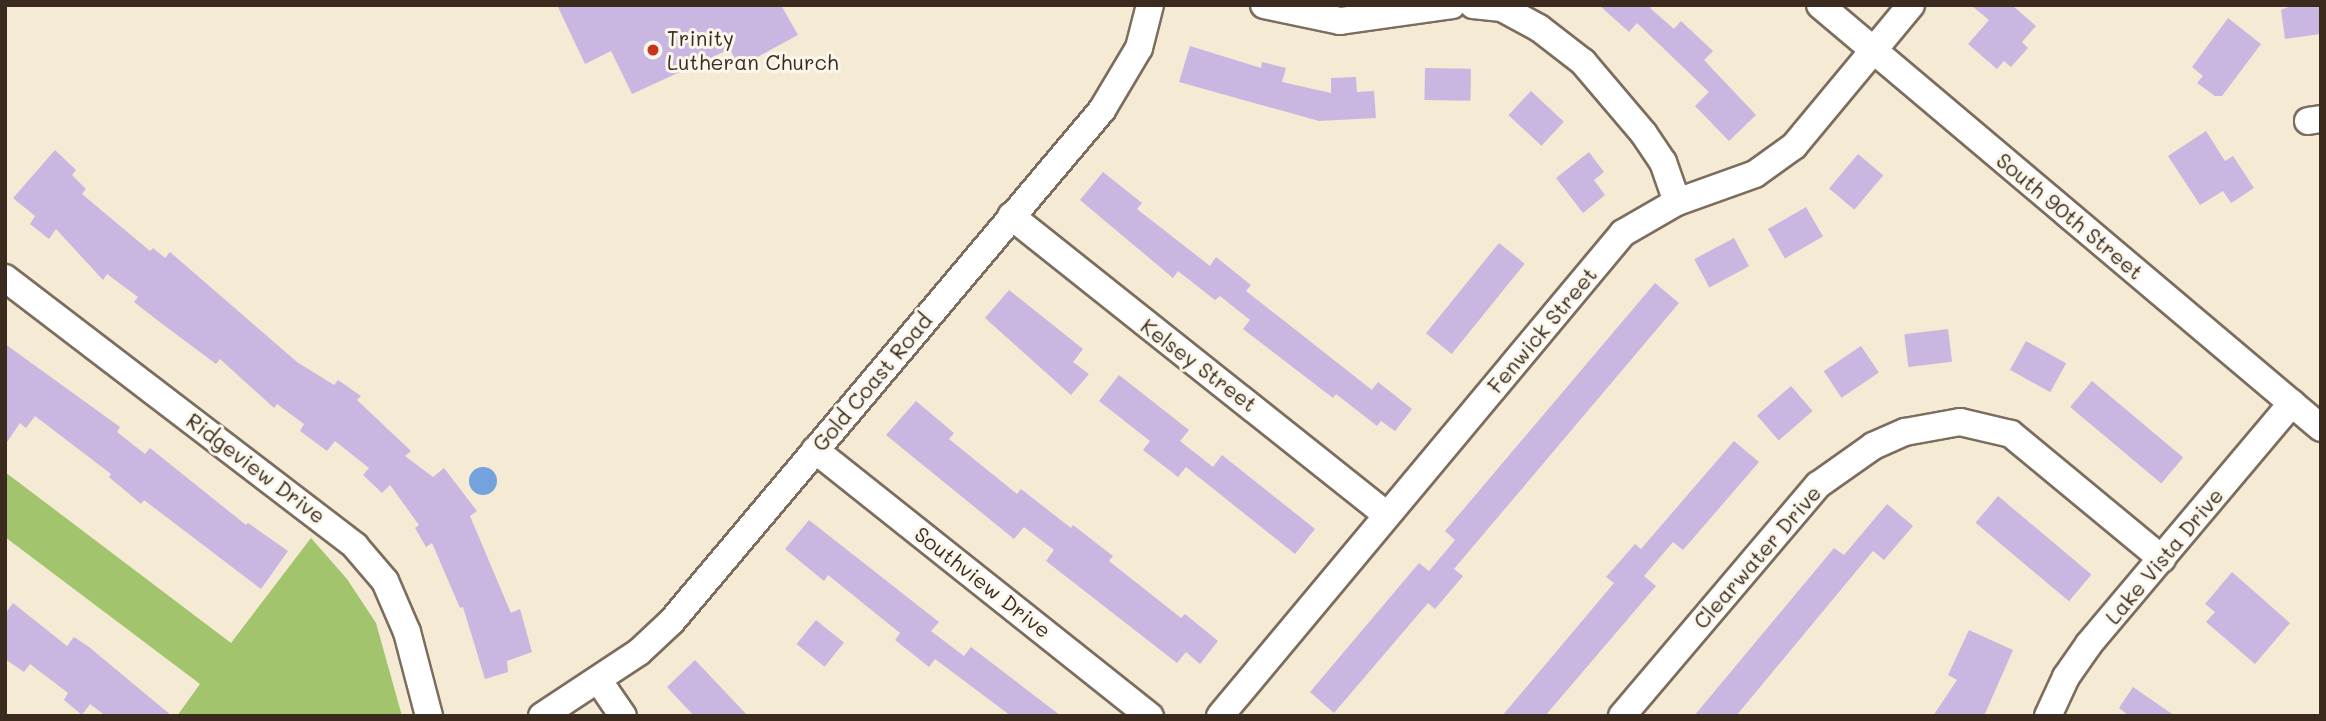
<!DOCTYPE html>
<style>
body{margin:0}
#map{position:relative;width:2326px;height:721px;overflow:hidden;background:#f5ead4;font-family:Mali,sans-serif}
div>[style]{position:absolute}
.green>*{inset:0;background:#a2c46d}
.water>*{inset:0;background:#73a2dd}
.round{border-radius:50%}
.building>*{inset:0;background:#c9b7e2;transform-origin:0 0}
.roads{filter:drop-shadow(2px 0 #7c6d5e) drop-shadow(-2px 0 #7c6d5e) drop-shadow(0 2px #7c6d5e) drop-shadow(0 -2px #7c6d5e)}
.minor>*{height:26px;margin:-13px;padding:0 13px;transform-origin:13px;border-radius:13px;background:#fff}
.dots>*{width:19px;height:19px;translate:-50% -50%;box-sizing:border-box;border:4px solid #fbf7ec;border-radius:50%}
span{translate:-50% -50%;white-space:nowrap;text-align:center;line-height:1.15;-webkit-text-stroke:6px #fbf7ec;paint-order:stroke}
.poi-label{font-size:21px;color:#3b2a1e}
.left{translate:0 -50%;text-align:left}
.street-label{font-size:21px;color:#3b2a1e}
.frame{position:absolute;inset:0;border:7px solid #3b2a1e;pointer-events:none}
</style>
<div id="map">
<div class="green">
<div style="clip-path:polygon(5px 472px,231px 643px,311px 538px,347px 579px,376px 623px,402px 716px,177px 716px,200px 684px,5px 537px)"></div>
</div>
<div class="water">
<div class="round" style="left:469px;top:467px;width:28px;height:28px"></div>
</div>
<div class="building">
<div style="clip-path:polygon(557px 5px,781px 5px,798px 35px,739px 67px,730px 49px,632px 94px,611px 51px,585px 64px)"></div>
<div style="clip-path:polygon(1599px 5px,1653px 5px,1650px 8px,1674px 29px,1681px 21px,1713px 51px,1704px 60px,1756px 115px,1729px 141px,1695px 106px,1709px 92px,1637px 23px,1629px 32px)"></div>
<div style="clip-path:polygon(1971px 5px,2012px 5px,2036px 26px,2022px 42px,2028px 48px,2011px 67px,2004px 61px,1997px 69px,1968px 44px,1989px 20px)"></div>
<div style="clip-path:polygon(2294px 5px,2321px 5px,2321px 34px,2285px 39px,2281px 10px)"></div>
<div style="clip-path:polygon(2228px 18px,2261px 44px,2222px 96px,2215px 96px,2197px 83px,2203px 76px,2192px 67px)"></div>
<div style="clip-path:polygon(1190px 46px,1261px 68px,1262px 62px,1286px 68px,1282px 82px,1331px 93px,1331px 78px,1356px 77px,1357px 92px,1374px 91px,1376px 118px,1319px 121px,1179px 82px)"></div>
<div style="left:1425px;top:68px;width:46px;height:32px;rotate:1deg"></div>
<div style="left:1531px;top:91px;width:45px;height:33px;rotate:43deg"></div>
<div style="clip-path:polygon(2206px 131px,2225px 161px,2233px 156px,2254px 188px,2231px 203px,2223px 191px,2200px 205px,2168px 156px)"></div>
<div style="clip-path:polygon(55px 150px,76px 170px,72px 175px,86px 189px,82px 194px,150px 251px,153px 248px,165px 258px,170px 252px,297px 362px,334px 385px,338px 380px,361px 396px,357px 400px,411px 451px,405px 456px,433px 477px,444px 468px,477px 511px,470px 516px,511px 613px,520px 609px,532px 652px,507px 661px,508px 672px,485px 679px,463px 607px,460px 608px,432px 543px,426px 547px,415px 528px,419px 525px,390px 485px,382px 493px,363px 475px,369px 468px,335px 441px,327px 451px,300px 431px,304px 424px,277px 404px,274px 408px,220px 359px,216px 364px,161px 323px,134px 302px,138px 297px,107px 274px,103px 280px,56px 229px,49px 239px,30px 224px,35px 216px,13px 198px)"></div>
<div style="clip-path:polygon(1589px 152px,1604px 172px,1594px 180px,1605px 195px,1583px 213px,1556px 178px)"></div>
<div style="left:1858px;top:154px;width:33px;height:45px;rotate:40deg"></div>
<div style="clip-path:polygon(1103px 172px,1142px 203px,1137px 209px,1210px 266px,1216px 257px,1251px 285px,1246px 291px,1372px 390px,1378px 382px,1412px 409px,1395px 431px,1381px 421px,1377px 426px,1336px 394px,1333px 398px,1243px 329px,1250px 320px,1220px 296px,1215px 300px,1178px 271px,1173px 278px,1080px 200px)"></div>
<div style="left:1806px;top:207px;width:34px;height:44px;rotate:60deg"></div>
<div style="left:1734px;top:238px;width:32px;height:45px;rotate:62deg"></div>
<div style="left:1499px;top:243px;width:33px;height:116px;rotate:39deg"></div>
<div style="clip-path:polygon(1655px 283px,1679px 303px,1454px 569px,1463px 576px,1435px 609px,1428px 603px,1334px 713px,1310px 692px,1419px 563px,1429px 571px,1455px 540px,1445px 531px)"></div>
<div style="clip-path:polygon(1009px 290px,1083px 349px,1073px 362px,1089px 374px,1071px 395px,985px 318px)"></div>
<div style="left:1948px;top:329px;width:33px;height:44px;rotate:83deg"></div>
<div style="left:2026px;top:341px;width:46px;height:33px;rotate:29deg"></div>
<div style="clip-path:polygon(5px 344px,120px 427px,117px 432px,145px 454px,150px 448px,246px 525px,248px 523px,288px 551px,261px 589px,144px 500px,141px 504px,109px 477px,111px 474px,35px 416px,26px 428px,20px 423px,5px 445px)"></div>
<div style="left:1861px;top:346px;width:32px;height:45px;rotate:56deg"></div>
<div style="clip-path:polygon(1119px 375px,1189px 430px,1180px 441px,1213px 467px,1222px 455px,1315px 529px,1295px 554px,1186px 467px,1178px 477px,1143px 450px,1150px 441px,1099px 401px)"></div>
<div style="left:2092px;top:381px;width:119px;height:34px;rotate:40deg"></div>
<div style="left:1791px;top:386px;width:33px;height:45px;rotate:49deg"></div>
<div style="clip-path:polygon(916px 401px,954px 433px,949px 439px,1017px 494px,1021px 489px,1071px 528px,1073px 525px,1113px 556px,1109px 561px,1181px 618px,1185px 614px,1218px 641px,1200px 664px,1186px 652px,1177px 663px,1046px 561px,1054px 550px,1024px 527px,1014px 539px,886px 435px)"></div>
<div style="clip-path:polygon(1734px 441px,1759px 462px,1683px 550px,1673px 542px,1644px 576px,1656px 586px,1545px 716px,1502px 716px,1614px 583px,1606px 577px,1635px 544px,1641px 549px)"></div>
<div style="left:1998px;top:496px;width:122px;height:35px;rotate:40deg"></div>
<div style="clip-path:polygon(1887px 504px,1913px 526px,1884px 560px,1873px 551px,1736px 716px,1694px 716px,1834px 548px,1844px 555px)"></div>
<div style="clip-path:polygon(809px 520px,939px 622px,931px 631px,964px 656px,971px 647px,1061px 716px,1011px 716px,935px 659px,929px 667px,895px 640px,900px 633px,828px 575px,824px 581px,785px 549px)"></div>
<div style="clip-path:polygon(2232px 572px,2290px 623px,2255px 664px,2206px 622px,2215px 612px,2205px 604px)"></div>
<div style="clip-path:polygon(13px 603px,67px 646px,74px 637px,89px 647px,172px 716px,106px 716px,90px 704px,82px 715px,64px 700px,68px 693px,30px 664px,24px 672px,5px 659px,5px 614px)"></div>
<div style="left:816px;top:620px;width:36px;height:31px;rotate:39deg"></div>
<div style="clip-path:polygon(1969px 630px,2013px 650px,1984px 716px,1933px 716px,1957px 680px,1948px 675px)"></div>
<div style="clip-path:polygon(695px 660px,748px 716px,694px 716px,667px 687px)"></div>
<div style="clip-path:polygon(2133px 687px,2175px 716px,2129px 716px,2119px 708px)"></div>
</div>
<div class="roads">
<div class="minor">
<div style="left:1264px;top:5px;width:78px;rotate:11.9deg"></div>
<div style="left:1340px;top:21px;width:113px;rotate:-8.1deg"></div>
<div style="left:1473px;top:5px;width:29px;rotate:6deg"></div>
<div style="left:1502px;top:8px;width:42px;rotate:28.4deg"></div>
<div style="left:1539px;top:28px;width:56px;rotate:37.7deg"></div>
<div style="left:1583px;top:62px;width:94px;rotate:49.7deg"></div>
<div style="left:1644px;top:134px;width:34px;rotate:56deg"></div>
<div style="left:1663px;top:162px;width:42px;rotate:70.7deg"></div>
<div style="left:1820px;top:5px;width:656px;rotate:40.17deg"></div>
<div style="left:2308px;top:121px;width:13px;rotate:-9deg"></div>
<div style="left:1011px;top:216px;width:480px;rotate:38.5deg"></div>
<div style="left:5px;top:278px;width:441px;rotate:37.4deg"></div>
<div style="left:355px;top:546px;width:46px;rotate:49.4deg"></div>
<div style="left:385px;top:581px;width:56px;rotate:66.7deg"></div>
<div style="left:407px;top:632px;width:87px;rotate:75.3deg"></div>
<div style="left:815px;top:450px;width:428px;rotate:38.5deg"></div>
<div style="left:599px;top:681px;width:42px;rotate:55.6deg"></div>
<div style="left:542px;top:716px;width:116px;rotate:-33.4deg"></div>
<div style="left:639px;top:652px;width:45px;rotate:-43.2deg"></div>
<div style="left:672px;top:621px;width:668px;rotate:-49.92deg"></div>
<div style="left:1102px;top:110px;width:72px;rotate:-59.2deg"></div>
<div style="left:1139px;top:48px;width:44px;rotate:-75.7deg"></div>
<div style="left:1220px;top:716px;width:629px;rotate:-50.16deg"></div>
<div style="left:1623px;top:233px;width:62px;rotate:-29.9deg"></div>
<div style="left:1677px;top:202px;width:83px;rotate:-19.7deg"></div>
<div style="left:1755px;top:174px;width:48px;rotate:-35.7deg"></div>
<div style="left:1794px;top:146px;width:183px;rotate:-50.3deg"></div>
<div style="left:1622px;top:716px;width:303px;rotate:-49.7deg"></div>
<div style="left:1818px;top:485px;width:67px;rotate:-35.3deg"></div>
<div style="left:1873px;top:446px;width:35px;rotate:-24deg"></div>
<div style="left:1905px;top:432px;width:56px;rotate:-10.3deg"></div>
<div style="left:1960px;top:422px;width:52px;rotate:13.2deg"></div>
<div style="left:2011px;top:434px;width:196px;rotate:39.6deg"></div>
<div style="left:2048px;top:716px;width:43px;rotate:-65.2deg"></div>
<div style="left:2066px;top:677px;width:40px;rotate:-55.1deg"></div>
<div style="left:2089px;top:644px;width:315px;rotate:-49.9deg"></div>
</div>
</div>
<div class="dots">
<div style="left:653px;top:50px;background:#c8321e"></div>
</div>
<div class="poi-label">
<span class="left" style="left:667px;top:50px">Trinity<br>Lutheran Church</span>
</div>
<div class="street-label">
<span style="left:2070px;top:216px;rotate:40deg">South 90th Street</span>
<span style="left:1542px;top:330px;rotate:-50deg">Fenwick Street</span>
<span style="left:1199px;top:365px;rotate:37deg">Kelsey Street</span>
<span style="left:872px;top:382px;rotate:-50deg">Gold Coast Road</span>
<span style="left:256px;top:468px;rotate:37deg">Ridgeview Drive</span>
<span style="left:2164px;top:556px;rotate:-50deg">Lake Vista Drive</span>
<span style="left:1757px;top:557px;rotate:-49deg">Clearwater Drive</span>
<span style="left:983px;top:582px;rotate:38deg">Southview Drive</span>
</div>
<div class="frame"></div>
</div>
